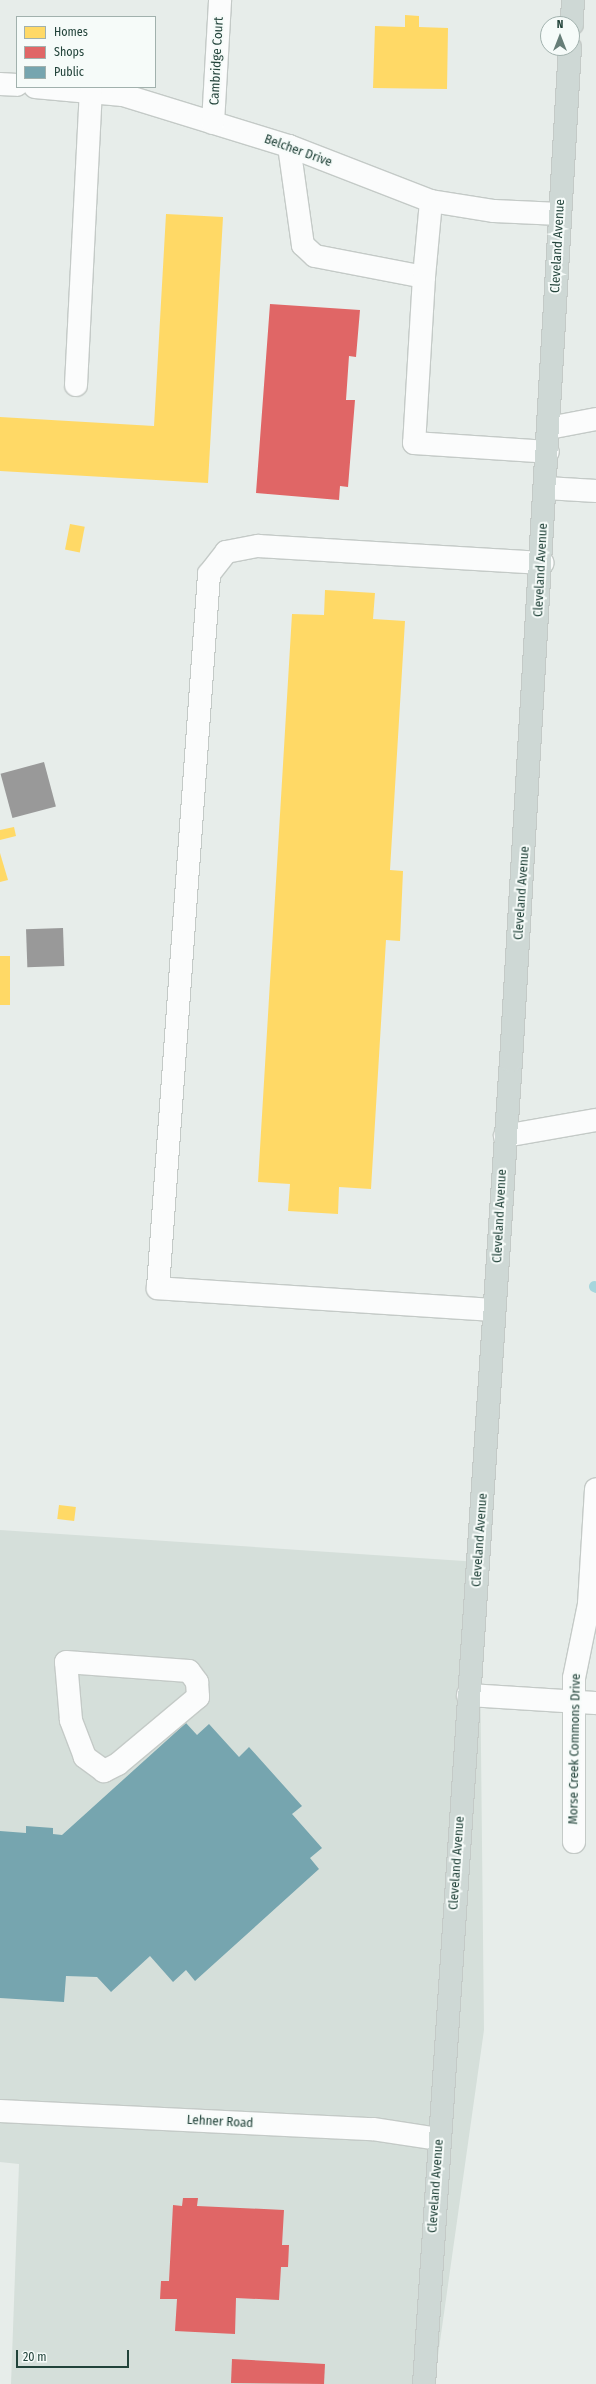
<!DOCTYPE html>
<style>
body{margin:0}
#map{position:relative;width:596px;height:2384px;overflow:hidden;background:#e7edea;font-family:"Fira Sans Condensed",sans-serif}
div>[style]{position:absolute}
.built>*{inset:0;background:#d5dfda}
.homes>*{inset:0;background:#ffd966;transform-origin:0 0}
.shops>*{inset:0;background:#e06666}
.public>*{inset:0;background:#76a5af}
.industry>*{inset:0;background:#999;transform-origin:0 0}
.stream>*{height:11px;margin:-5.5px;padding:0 5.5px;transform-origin:5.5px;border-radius:5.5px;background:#a6d6dd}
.roads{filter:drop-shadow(1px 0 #c4cac7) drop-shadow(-1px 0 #c4cac7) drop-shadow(0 1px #c4cac7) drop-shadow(0 -1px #c4cac7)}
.minor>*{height:22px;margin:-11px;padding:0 11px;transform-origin:11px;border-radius:11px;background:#fbfcfc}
.major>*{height:22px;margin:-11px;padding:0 11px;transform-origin:11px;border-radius:11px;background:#ced8d5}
span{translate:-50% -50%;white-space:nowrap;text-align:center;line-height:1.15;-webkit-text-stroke:4px #f6fbf9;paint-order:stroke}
.street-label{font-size:13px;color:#22433a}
.legend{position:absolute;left:16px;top:16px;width:140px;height:72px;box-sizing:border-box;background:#f6fbf9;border:1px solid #a1b1ad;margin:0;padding:5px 7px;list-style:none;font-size:12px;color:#22433a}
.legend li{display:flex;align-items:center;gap:8px;height:20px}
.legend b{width:20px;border:1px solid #a1b1ad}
.north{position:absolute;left:540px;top:16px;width:40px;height:40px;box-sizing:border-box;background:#f6fbf9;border:1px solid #a1b1ad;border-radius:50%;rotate:0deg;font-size:11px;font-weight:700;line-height:16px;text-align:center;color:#22433a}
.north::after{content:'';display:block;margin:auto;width:14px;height:18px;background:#677e78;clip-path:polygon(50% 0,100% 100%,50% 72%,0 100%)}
.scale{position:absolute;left:16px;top:2350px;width:113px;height:18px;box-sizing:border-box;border:2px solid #22433a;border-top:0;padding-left:5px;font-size:12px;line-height:14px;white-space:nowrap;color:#22433a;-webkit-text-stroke:3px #f6fbf9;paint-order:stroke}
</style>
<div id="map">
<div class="built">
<div style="clip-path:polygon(0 1530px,479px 1562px,484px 2030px,434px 2384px,11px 2384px,19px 2164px,0 2162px)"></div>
</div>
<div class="homes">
<div style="clip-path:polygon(405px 15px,419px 16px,419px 27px,448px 28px,447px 89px,373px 88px,375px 26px,405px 27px)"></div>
<div style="clip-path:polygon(166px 214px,223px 217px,208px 483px,0 471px,0 417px,154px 426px)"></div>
<div style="left:70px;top:524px;width:15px;height:26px;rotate:11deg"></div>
<div style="clip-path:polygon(325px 590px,375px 593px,373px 619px,405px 621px,390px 870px,403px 871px,400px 941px,386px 940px,371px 1189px,339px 1187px,338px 1214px,288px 1211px,290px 1184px,258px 1182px,292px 614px,324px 615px)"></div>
<div style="clip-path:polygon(14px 827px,16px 836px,0 840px,0 830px)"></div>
<div style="clip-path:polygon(0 853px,8px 880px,0 882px)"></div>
<div style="left:0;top:956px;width:10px;height:49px"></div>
<div style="left:59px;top:1505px;width:17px;height:14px;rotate:7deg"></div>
</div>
<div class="shops">
<div style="clip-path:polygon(270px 304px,360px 310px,356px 357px,349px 356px,346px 400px,355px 400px,348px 487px,340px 486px,339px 500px,256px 493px)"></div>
<div style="clip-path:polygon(183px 2198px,198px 2198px,197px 2206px,284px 2210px,282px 2245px,289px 2245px,288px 2267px,281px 2267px,279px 2300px,236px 2298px,235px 2334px,175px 2331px,177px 2299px,160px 2299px,161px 2281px,169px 2281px,173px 2205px,182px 2206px)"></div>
<div style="clip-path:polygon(232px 2359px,325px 2364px,324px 2384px,231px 2383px)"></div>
</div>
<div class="public">
<div style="clip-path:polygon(186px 1723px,197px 1735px,209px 1724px,239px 1757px,249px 1747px,302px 1806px,292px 1814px,322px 1848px,310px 1858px,319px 1869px,195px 1981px,186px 1970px,173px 1982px,150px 1956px,111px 1992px,97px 1977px,66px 1976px,64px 2002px,0 1998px,0 1831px,26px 1833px,26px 1826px,53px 1828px,53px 1834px,62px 1835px)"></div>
</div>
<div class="industry">
<div style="left:44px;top:762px;width:46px;height:45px;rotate:75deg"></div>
<div style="left:63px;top:928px;width:38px;height:37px;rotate:88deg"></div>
</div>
<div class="stream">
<div style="left:594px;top:1286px;width:2px;rotate:27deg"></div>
</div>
<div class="roads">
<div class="minor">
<div style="left:0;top:84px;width:17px;rotate:3deg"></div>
<div style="left:35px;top:87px;width:88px;rotate:5.2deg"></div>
<div style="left:123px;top:95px;width:174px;rotate:17.1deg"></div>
<div style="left:289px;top:146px;width:152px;rotate:21.2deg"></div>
<div style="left:431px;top:201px;width:64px;rotate:9deg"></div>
<div style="left:494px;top:211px;width:66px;rotate:2.6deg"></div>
<div style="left:213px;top:123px;width:123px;rotate:-86.7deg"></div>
<div style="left:289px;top:146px;width:100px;rotate:82deg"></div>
<div style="left:303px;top:245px;width:16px;rotate:43deg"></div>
<div style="left:315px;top:256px;width:111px;rotate:10.9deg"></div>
<div style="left:424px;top:277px;width:166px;rotate:93.4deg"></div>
<div style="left:414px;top:443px;width:134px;rotate:3.8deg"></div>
<div style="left:424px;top:277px;width:76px;rotate:-84.7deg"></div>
<div style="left:76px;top:385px;width:293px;rotate:-87.1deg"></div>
<div style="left:549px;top:428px;width:48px;rotate:-10.8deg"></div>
<div style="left:546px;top:488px;width:50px;rotate:3.4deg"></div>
<div style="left:505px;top:1136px;width:92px;rotate:-10deg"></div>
<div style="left:494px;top:1310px;width:337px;rotate:-176.3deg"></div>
<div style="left:158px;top:1288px;width:716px;rotate:-85.91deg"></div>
<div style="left:209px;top:574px;width:28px;rotate:-52deg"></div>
<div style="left:226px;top:552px;width:33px;rotate:-11deg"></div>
<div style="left:258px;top:546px;width:285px;rotate:3.4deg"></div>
<div style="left:66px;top:1662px;width:123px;rotate:4.2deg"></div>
<div style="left:189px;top:1671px;width:14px;rotate:54deg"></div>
<div style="left:197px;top:1682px;width:15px;rotate:86deg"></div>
<div style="left:198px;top:1697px;width:104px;rotate:140.1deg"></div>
<div style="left:118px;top:1764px;width:16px;rotate:153deg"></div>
<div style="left:104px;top:1771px;width:24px;rotate:-144deg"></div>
<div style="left:85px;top:1757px;width:40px;rotate:-111deg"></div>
<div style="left:71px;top:1720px;width:58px;rotate:-94.9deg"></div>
<div style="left:468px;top:1695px;width:128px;rotate:3.6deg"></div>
<div style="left:574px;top:1842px;width:164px;rotate:-90deg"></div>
<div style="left:574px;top:1678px;width:76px;rotate:-78.5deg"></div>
<div style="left:589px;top:1604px;width:115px;rotate:-86.5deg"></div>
<div style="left:0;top:2111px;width:373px;rotate:2.8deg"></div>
<div style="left:373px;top:2129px;width:67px;rotate:8.6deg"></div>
</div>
<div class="major">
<div style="left:572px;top:24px;width:24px;rotate:-88deg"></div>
<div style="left:424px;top:2384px;width:1326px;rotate:-86.24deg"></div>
<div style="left:511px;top:1061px;width:1015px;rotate:-86.67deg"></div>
</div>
</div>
<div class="street-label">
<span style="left:217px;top:61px;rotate:-87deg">Cambridge Court</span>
<span style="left:298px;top:151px;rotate:20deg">Belcher Drive</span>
<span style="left:558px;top:246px;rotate:-87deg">Cleveland Avenue</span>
<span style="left:541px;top:570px;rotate:-87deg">Cleveland Avenue</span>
<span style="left:522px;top:893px;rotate:-86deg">Cleveland Avenue</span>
<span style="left:500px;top:1216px;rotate:-87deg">Cleveland Avenue</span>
<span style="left:480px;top:1540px;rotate:-86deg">Cleveland Avenue</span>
<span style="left:575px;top:1749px;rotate:-89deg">Morse Creek Commons Drive</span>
<span style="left:457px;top:1863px;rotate:-86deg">Cleveland Avenue</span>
<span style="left:220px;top:2122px;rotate:3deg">Lehner Road</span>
<span style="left:436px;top:2186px;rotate:-86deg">Cleveland Avenue</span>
</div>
<ul class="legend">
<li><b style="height:11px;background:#ffd966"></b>Homes</li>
<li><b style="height:11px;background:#e06666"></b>Shops</li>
<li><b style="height:11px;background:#76a5af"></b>Public</li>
</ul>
<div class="north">N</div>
<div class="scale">20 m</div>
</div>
